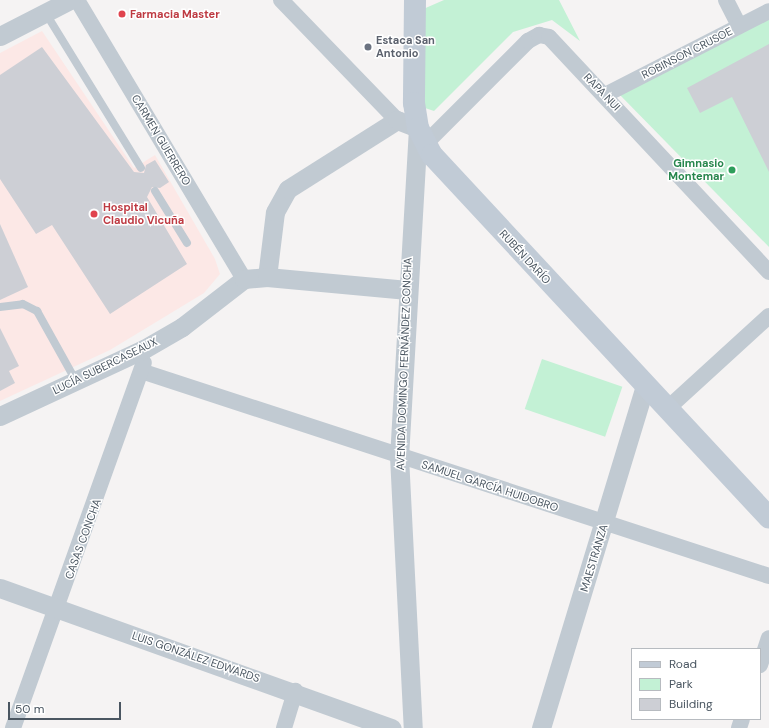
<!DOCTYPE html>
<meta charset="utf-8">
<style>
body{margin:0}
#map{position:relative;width:769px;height:728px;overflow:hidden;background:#f5f3f3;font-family:"DM Sans",sans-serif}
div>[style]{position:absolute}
.medical>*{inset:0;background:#fce8e6}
.green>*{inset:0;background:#c3f1d5;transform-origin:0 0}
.building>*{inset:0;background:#cdcfd5}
.service>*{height:8px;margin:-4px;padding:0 4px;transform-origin:4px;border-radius:4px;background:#c1cad2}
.minor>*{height:16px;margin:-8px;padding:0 8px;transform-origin:8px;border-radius:8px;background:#c1cad2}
.tertiary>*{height:19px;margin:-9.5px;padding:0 9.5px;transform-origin:9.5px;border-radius:9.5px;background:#c1cad2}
.secondary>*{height:22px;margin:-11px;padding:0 11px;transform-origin:11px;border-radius:11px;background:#c1cbd6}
.dots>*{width:11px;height:11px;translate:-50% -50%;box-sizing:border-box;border:2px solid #fff;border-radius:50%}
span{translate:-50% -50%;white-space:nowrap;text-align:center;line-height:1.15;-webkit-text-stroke:3px #fff;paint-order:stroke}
.health-label{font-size:11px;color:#be3a42;font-weight:700}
.left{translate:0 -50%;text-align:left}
.worship-label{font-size:11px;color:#5b616d;font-weight:700}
.street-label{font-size:11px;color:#4a5661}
.leisure-label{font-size:11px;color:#27864d;font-weight:700}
.right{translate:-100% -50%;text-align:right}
.legend{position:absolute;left:631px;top:648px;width:130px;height:72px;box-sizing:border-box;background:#fff;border:1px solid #b7bbc0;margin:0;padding:5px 7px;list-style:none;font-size:12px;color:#4a5661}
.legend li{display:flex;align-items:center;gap:8px;height:20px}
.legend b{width:20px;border:1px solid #b7bbc0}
.scale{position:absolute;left:8px;top:702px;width:113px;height:18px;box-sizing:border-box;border:2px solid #4a5661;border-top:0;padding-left:5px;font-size:12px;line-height:14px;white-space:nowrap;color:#4a5661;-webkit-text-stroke:3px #fff;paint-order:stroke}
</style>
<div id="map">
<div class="medical">
<div style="clip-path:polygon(42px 31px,134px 168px,155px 155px,215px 259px,220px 274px,204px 293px,110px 350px,0 401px,0 53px)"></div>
</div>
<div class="green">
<div style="clip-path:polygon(444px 0,559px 0,580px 41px,552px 20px,513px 32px,434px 111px,425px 108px,421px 10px)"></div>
<div style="clip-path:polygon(769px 17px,769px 247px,619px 94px)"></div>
<div style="left:542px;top:359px;width:85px;height:53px;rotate:19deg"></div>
</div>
<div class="building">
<div style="clip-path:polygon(769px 44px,769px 172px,732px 97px,700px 113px,687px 88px)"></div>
<div style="clip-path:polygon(42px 47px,134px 172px,144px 173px,146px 165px,155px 160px,169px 182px,160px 188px,152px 187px,147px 197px,187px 264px,110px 314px,52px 225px,36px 234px,0 179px,0 75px)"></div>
<div style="clip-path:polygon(0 224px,28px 287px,0 300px)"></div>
<div style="clip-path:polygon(0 328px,19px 366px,9px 371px,15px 383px,0 391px)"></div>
</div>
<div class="service">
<div style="left:45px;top:12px;width:183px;rotate:58.4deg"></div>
<div style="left:155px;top:191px;width:61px;rotate:58.4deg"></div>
<div style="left:0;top:307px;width:23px;rotate:-7deg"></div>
<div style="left:23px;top:304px;width:16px;rotate:27deg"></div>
<div style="left:37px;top:311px;width:80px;rotate:60.9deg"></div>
</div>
<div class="minor">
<div style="left:77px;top:0;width:325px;rotate:59.1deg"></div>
<div style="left:281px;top:0;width:167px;rotate:46deg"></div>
<div style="left:726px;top:0;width:29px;rotate:63deg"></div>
<div style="left:605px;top:95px;width:184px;rotate:-27.1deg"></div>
<div style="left:425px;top:144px;width:146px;rotate:-45deg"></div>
<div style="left:528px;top:41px;width:13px;rotate:-29deg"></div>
<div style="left:539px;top:35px;width:10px;rotate:11deg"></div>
<div style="left:549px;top:37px;width:322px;rotate:46.9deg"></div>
<div style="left:144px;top:372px;width:657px;rotate:18.08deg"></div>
<div style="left:667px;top:409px;width:138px;rotate:-42.4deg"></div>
<div style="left:760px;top:665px;width:28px;rotate:-72deg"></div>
<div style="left:13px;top:728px;width:388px;rotate:-70.3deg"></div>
<div style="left:284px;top:728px;width:39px;rotate:-73deg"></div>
<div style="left:739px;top:728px;width:9px;rotate:-72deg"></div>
</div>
<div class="tertiary">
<div style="left:0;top:36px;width:79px;rotate:-27.2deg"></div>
<div style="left:267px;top:277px;width:65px;rotate:-83deg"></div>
<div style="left:275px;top:212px;width:26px;rotate:-61deg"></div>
<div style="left:288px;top:189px;width:129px;rotate:-32.3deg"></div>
<div style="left:397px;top:120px;width:22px;rotate:21deg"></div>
<div style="left:418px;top:128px;width:329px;rotate:93.3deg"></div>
<div style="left:399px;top:456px;width:272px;rotate:87.1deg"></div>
<div style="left:0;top:416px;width:159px;rotate:-25deg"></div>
<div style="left:144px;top:349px;width:44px;rotate:-30.1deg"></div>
<div style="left:182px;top:327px;width:78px;rotate:-37.7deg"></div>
<div style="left:244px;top:279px;width:23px;rotate:-5deg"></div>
<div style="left:267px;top:277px;width:141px;rotate:5.3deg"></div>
<div style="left:0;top:588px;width:416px;rotate:19.7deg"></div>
<div style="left:541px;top:728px;width:357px;rotate:-73.1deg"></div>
</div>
<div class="secondary">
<div style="left:415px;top:0;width:103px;rotate:90.6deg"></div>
<div style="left:414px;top:103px;width:25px;rotate:81deg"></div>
<div style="left:418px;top:128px;width:30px;rotate:63deg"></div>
<div style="left:432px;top:155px;width:495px;rotate:47.1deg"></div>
</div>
<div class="dots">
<div style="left:122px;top:14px;background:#e0444e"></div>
<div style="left:368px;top:47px;background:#6b7280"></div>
<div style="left:732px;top:170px;background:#2e9e5b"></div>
<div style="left:94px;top:214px;background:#e0444e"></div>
</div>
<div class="health-label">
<span class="left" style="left:130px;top:14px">Farmacia Master</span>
<span class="left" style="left:103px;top:214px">Hospital<br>Claudio Vicuña</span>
</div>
<div class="worship-label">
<span class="left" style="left:376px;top:47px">Estaca San<br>Antonio</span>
</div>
<div class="street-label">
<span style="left:687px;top:53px;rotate:-27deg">ROBINSON CRUSOE</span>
<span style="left:602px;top:92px;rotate:46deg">RAPA NUI</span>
<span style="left:161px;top:140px;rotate:59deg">CARMEN GUERRERO</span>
<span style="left:525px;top:257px;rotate:47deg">RUBÉN DARÍO</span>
<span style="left:404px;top:364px;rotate:-88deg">AVENIDA DOMINGO FERNÁNDEZ CONCHA</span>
<span style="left:105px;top:366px;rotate:-26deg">LUCÍA SUBERCASEAUX</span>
<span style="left:490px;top:486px;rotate:18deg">SAMUEL GARCÍA HUIDOBRO</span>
<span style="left:83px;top:539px;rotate:-70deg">CASAS CONCHA</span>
<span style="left:594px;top:558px;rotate:-73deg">MAESTRANZA</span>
<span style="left:196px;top:657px;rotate:19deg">LUIS GONZÁLEZ EDWARDS</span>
</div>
<div class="leisure-label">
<span class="right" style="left:724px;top:170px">Gimnasio<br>Montemar</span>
</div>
<ul class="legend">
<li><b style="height:5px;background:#c1cbd6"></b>Road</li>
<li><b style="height:11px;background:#c3f1d5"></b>Park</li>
<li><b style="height:11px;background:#cdcfd5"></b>Building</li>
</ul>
<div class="scale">50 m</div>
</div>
